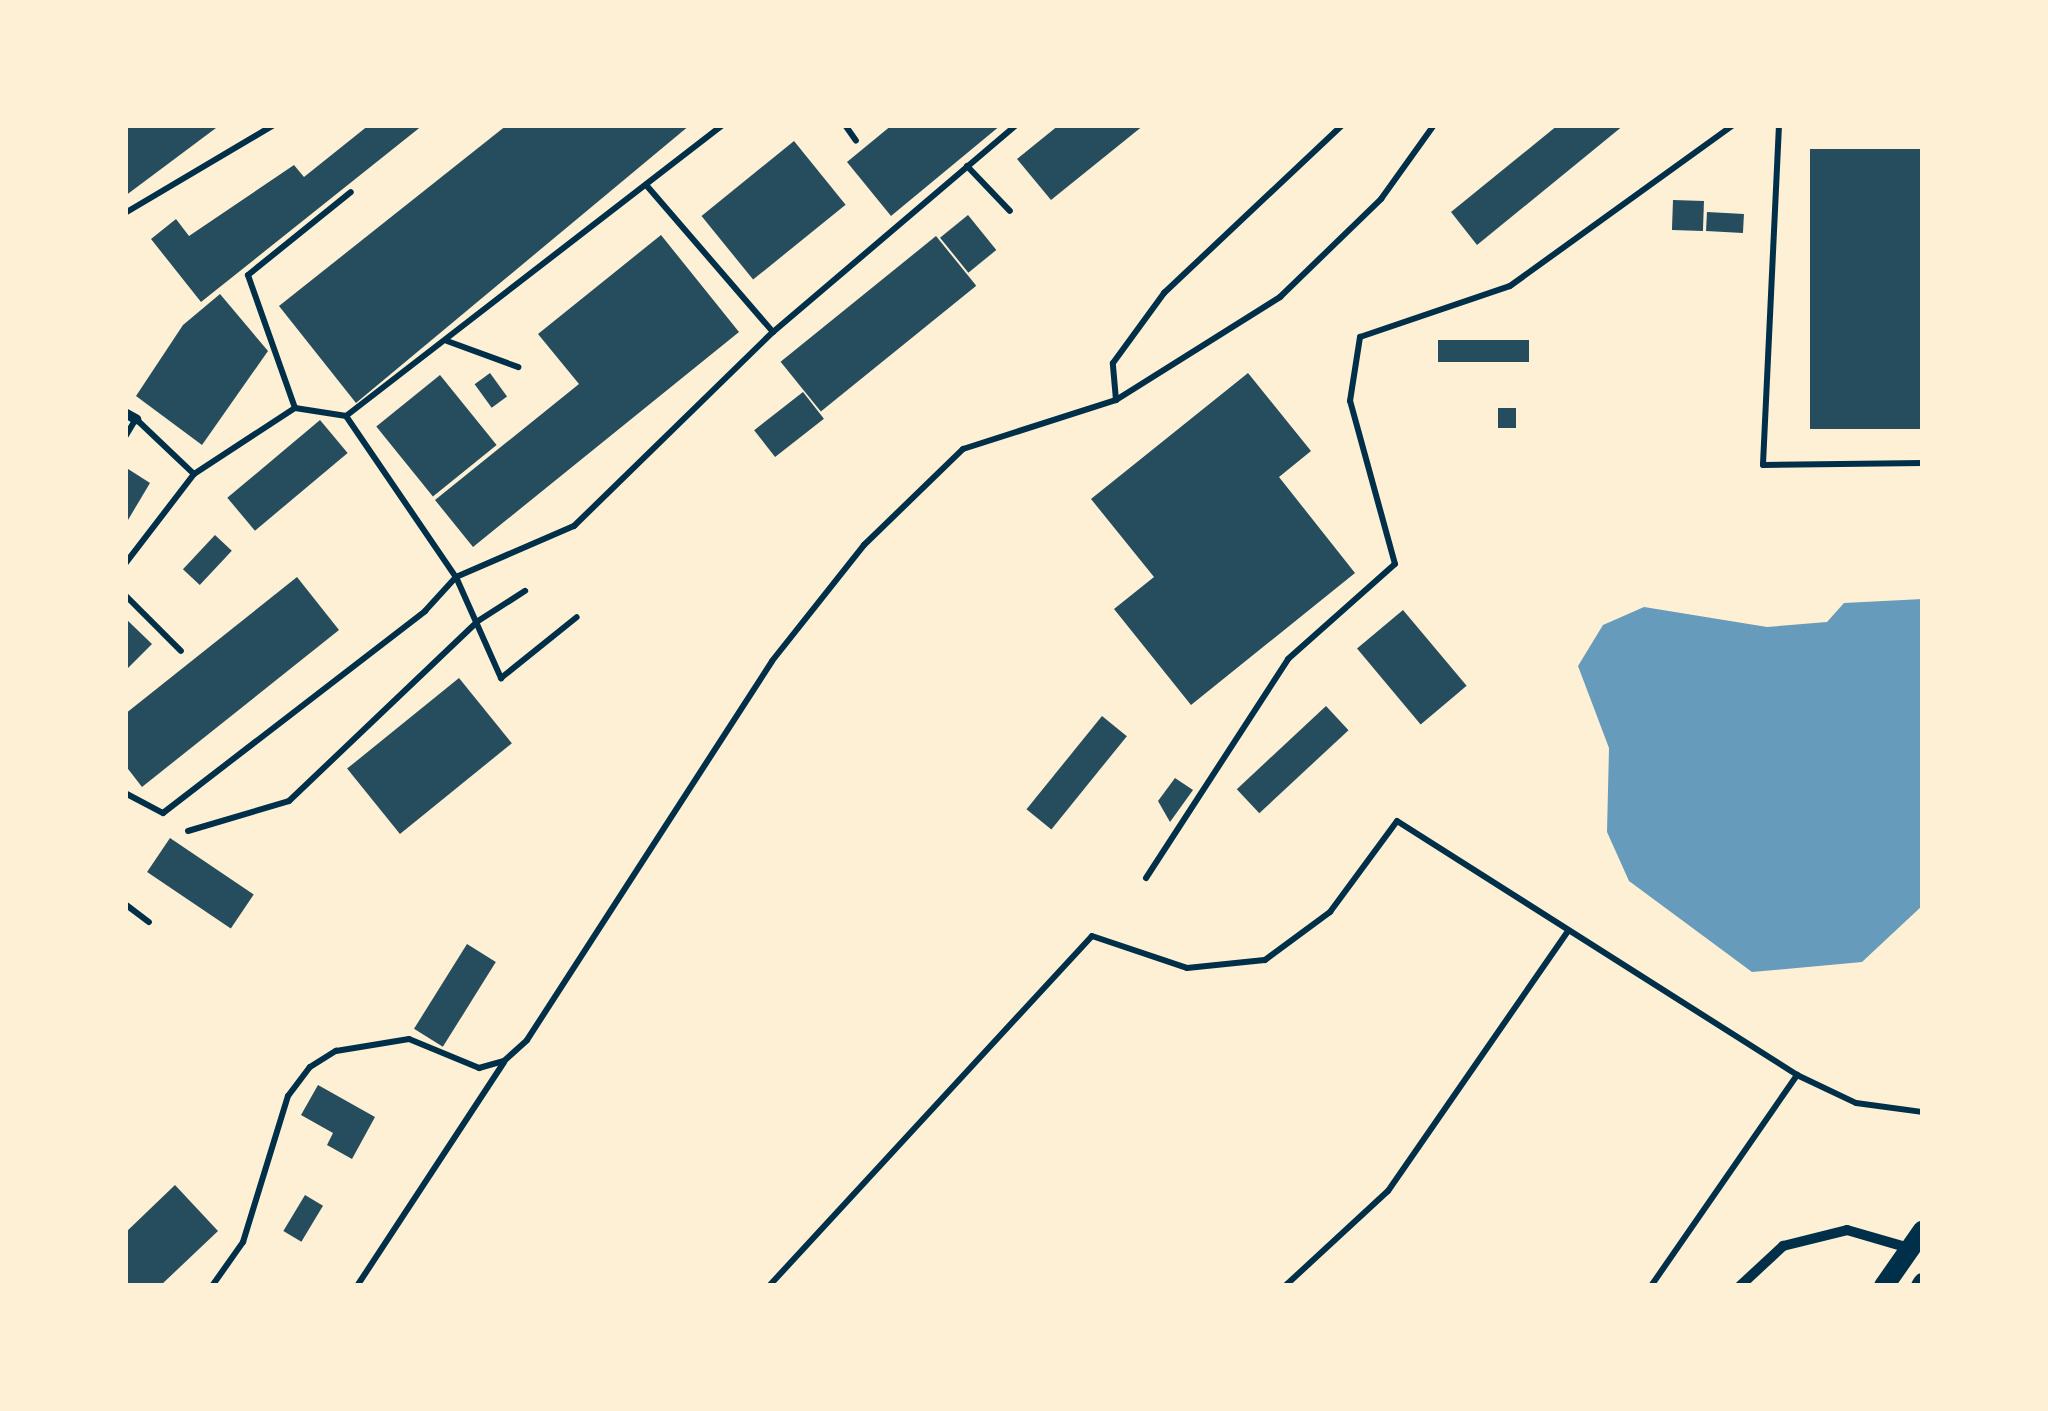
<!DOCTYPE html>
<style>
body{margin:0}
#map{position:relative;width:2048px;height:1411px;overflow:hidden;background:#fdf0d5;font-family:Overpass,sans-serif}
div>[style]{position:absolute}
.water>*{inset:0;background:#669bbc}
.building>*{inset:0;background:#264d5e;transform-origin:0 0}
.service>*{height:6px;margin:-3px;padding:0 3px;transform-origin:3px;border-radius:3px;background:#003049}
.minor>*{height:10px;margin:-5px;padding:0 5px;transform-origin:5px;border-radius:5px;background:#003049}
.primary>*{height:20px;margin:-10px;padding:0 10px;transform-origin:10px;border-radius:10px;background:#003049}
span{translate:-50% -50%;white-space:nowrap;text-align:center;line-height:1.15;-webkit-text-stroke:10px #fdf0d5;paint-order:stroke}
.frame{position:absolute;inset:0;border:128px solid #fdf0d5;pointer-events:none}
</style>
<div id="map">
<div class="water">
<div style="clip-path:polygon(1923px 599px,1923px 905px,1862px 962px,1752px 972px,1629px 881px,1607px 832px,1609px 748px,1578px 666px,1603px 625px,1644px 607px,1767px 627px,1827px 622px,1844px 603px)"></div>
</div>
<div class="building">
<div style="clip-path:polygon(125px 125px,220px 125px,125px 196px)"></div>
<div style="clip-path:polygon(369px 125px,423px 125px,201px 302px,151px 239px,176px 219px,189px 236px,294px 165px,304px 177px)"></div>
<div style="clip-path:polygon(507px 125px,690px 125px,356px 403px,279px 306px)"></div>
<div style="clip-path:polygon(892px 125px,1001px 125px,891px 216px,847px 162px)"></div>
<div style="clip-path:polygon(1059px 125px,1144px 125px,1051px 200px,1017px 159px)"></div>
<div style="clip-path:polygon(1558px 125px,1624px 125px,1477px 245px,1451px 212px)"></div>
<div style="left:794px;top:141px;width:82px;height:119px;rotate:51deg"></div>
<div style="left:1923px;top:149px;width:280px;height:113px;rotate:90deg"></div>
<div style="left:1673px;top:200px;width:31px;height:30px;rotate:2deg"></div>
<div style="left:1707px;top:212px;width:37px;height:19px;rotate:3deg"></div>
<div style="left:968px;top:215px;width:45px;height:36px;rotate:51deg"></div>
<div style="clip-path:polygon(661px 235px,739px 332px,473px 547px,435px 500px,579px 384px,538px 334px)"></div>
<div style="left:936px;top:236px;width:64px;height:200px;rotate:51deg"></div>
<div style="clip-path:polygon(220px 294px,268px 351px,202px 445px,136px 396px,183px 325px)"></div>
<div style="left:1529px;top:340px;width:22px;height:91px;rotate:90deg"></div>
<div style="left:490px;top:373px;width:29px;height:19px;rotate:54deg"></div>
<div style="clip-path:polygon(1248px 373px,1311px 451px,1279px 477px,1355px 573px,1191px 705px,1114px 609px,1154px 577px,1091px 499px)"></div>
<div style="left:440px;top:375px;width:90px;height:82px;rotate:51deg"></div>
<div style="left:803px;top:392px;width:34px;height:62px;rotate:52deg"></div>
<div style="left:1498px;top:408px;width:18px;height:20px"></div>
<div style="left:320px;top:420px;width:43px;height:121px;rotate:50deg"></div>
<div style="clip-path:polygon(125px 467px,150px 483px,125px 525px)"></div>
<div style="left:215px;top:535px;width:23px;height:47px;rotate:43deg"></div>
<div style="clip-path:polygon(297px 577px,339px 630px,142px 787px,125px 765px,125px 714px)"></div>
<div style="left:1403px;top:610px;width:99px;height:60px;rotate:50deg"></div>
<div style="clip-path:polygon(125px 618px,152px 644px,125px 671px)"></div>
<div style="left:459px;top:678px;width:84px;height:144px;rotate:51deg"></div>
<div style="left:1326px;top:706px;width:33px;height:122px;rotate:47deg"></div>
<div style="left:1102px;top:716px;width:32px;height:120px;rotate:39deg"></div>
<div style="clip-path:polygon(1175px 778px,1193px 790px,1170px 822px,1158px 801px)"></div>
<div style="left:170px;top:838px;width:101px;height:41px;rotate:34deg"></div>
<div style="left:467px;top:944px;width:34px;height:100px;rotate:32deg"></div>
<div style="clip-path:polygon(318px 1085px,375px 1117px,352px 1159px,327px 1145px,333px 1133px,301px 1115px)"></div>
<div style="clip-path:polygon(175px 1185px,218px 1231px,160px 1286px,125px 1286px,125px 1233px)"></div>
<div style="left:305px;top:1195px;width:21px;height:42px;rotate:31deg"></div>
</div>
<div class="service">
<div style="left:845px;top:125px;width:19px;rotate:55deg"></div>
<div style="left:1779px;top:125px;width:340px;rotate:92.7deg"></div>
<div style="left:1763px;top:465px;width:160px;rotate:-0.7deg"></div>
<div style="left:967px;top:166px;width:62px;rotate:46.3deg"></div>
<div style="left:647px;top:186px;width:193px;rotate:49.2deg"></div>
<div style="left:125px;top:213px;width:173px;rotate:-30.6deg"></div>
<div style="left:447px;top:341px;width:76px;rotate:20.1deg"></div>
<div style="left:1116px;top:400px;width:37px;rotate:-95deg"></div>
<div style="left:1113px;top:363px;width:87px;rotate:-53.9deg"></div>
<div style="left:1164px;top:293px;width:245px;rotate:-43.3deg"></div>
<div style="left:295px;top:408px;width:141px;rotate:-109.5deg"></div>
<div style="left:248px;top:275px;width:132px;rotate:-38.9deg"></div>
<div style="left:346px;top:416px;width:195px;rotate:55.7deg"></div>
<div style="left:456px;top:577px;width:111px;rotate:66deg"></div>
<div style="left:501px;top:678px;width:97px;rotate:-38.8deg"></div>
<div style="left:125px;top:437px;width:21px;rotate:-59deg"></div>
<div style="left:136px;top:419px;width:80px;rotate:43.5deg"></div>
<div style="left:194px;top:474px;width:113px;rotate:127.5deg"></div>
<div style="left:194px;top:474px;width:121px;rotate:-33.2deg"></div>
<div style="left:295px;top:408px;width:52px;rotate:8.9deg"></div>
<div style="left:346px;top:416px;width:475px;rotate:-37.7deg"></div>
<div style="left:125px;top:595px;width:79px;rotate:45deg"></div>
<div style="left:125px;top:793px;width:43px;rotate:27.8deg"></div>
<div style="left:163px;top:813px;width:331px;rotate:-37.6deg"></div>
<div style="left:425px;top:611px;width:46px;rotate:-47.6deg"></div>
<div style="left:456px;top:577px;width:129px;rotate:-23.4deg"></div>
<div style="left:574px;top:526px;width:278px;rotate:-44.3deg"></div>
<div style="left:773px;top:332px;width:319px;rotate:-40.4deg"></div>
<div style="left:188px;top:831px;width:105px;rotate:-16.5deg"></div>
<div style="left:289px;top:801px;width:261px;rotate:-43.6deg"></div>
<div style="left:478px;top:621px;width:56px;rotate:-32.6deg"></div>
<div style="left:1146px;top:878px;width:261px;rotate:-57deg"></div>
<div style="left:1288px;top:659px;width:143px;rotate:-41.6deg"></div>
<div style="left:1395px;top:564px;width:169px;rotate:-105.4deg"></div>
<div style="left:1350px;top:401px;width:65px;rotate:-81.1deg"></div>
<div style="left:1360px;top:337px;width:158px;rotate:-18.8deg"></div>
<div style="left:1510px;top:286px;width:275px;rotate:-35.8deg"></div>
<div style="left:125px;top:904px;width:30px;rotate:37deg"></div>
<div style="left:212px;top:1286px;width:54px;rotate:-54.8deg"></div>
<div style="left:243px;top:1242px;width:153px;rotate:-72.9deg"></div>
<div style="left:288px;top:1096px;width:36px;rotate:-53deg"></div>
<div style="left:310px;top:1067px;width:31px;rotate:-32deg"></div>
<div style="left:336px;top:1051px;width:74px;rotate:-9.3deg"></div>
<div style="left:409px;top:1039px;width:76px;rotate:22.5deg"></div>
<div style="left:479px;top:1068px;width:26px;rotate:-16deg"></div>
<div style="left:504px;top:1061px;width:31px;rotate:-42deg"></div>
<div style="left:527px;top:1040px;width:451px;rotate:-57.1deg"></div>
<div style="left:772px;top:661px;width:148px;rotate:-51.6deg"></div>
<div style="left:864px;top:545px;width:138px;rotate:-44.1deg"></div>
<div style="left:963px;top:449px;width:161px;rotate:-17.8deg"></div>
<div style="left:1116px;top:400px;width:194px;rotate:-32.1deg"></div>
<div style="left:1280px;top:297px;width:141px;rotate:-44.1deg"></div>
<div style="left:1381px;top:199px;width:91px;rotate:-54.4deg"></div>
<div style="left:357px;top:1286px;width:268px;rotate:-56.7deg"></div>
<div style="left:769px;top:1286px;width:476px;rotate:-47.3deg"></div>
<div style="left:1092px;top:936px;width:100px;rotate:18.6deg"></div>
<div style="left:1187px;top:968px;width:78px;rotate:-5.9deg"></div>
<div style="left:1265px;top:960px;width:81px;rotate:-36.4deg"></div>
<div style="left:1330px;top:912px;width:113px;rotate:-53.6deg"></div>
<div style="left:1397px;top:821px;width:474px;rotate:32.4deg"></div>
<div style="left:1797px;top:1075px;width:65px;rotate:25.4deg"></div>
<div style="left:1856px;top:1103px;width:68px;rotate:7.7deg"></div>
<div style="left:1285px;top:1286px;width:140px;rotate:-42.7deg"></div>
<div style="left:1388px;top:1191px;width:316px;rotate:-55.3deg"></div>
<div style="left:1651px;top:1286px;width:257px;rotate:-55.3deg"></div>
</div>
<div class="minor">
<div style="left:125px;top:413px;width:13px;rotate:29deg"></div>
<div style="left:1740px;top:1286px;width:59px;rotate:-42.9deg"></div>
<div style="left:1783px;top:1246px;width:66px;rotate:-14deg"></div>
<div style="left:1847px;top:1230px;width:65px;rotate:16.2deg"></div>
</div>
<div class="primary">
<div style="left:1884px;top:1286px;width:68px;rotate:-55.1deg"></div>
<div style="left:1921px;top:1286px;width:4px;rotate:-56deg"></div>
</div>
<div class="frame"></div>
</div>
